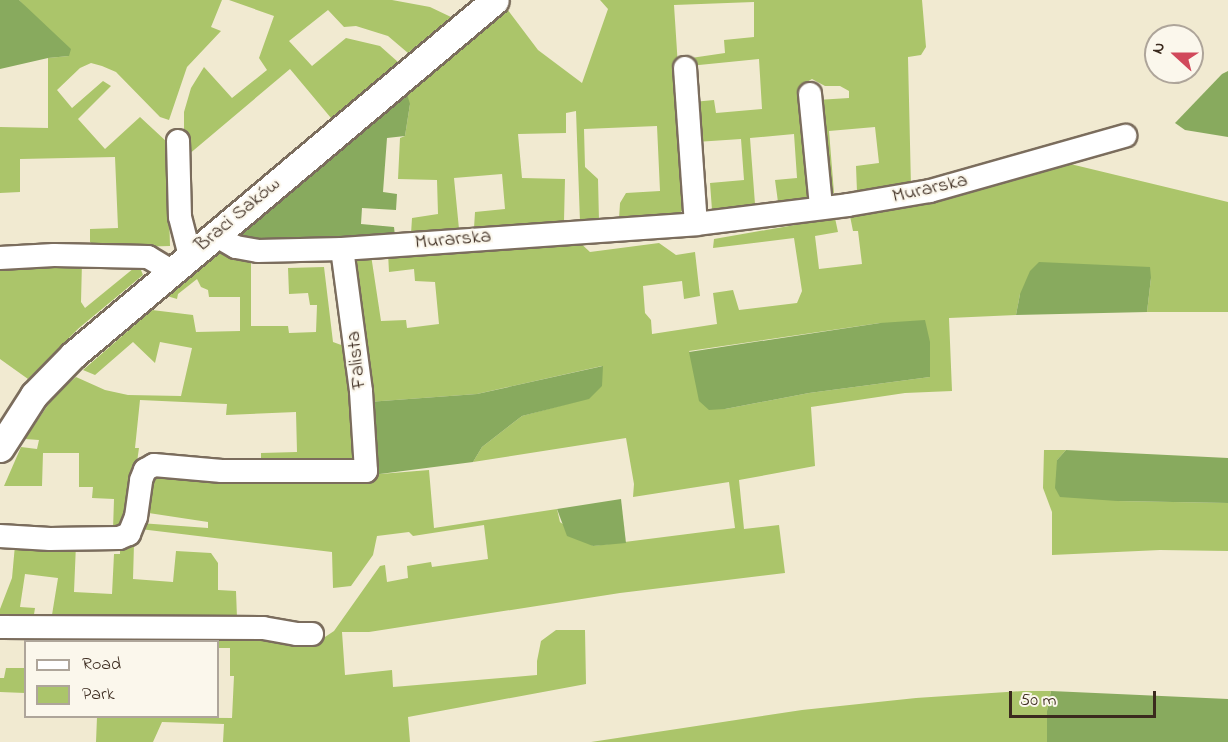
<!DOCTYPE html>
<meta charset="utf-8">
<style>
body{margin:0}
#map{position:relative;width:1228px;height:742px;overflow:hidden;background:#f1ead1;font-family:"Indie Flower",sans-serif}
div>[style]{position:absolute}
.green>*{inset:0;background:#abc56a}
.forest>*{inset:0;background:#88aa5e}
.roads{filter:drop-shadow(2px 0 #7b6d5d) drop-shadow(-2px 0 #7b6d5d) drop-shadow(0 2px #7b6d5d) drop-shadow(0 -2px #7b6d5d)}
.minor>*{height:22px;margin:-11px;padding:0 11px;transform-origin:11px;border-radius:11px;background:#fff}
.tertiary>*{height:27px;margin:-13.5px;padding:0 13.5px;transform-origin:13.5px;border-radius:13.5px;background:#fff}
span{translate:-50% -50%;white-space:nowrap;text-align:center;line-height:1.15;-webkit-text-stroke:4.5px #fbf7ec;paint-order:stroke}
.street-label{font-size:20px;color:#3b2a1e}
.legend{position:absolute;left:24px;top:640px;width:195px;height:78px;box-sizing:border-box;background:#fbf7ec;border:2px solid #aea59a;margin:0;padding:8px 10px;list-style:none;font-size:18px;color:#3b2a1e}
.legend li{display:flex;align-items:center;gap:12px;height:30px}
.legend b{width:30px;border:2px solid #aea59a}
.north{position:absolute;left:1144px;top:24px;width:60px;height:60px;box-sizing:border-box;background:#fbf7ec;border:2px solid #aea59a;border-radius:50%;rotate:291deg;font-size:16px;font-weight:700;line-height:24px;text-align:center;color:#3b2a1e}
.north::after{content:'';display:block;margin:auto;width:21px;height:27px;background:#d1495b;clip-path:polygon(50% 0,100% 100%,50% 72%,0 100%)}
.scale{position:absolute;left:1009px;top:691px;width:147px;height:27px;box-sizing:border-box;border:3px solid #3b2a1e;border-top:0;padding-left:8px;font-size:18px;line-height:21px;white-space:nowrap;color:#3b2a1e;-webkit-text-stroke:4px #fbf7ec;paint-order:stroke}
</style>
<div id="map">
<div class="green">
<div style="clip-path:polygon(19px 0,222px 0,211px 27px,221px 31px,187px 67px,169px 120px,160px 117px,116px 72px,102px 66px,91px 63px,80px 68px,57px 90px,72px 108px,103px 81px,111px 86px,78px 119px,105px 149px,140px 117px,167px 142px,170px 246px,98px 248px,90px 242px,90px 229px,118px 228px,115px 157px,20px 159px,20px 192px,0 193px,0 127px,48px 128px,48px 58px,69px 56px)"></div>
<div style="clip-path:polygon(229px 0,392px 0,430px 7px,451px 17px,408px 53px,388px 36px,356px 26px,344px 27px,328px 10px,289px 41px,312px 66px,346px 38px,380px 46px,398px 62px,331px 118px,290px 69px,188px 155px,184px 144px,184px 112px,191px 88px,204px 67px,232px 98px,267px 70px,259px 58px,274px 16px)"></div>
<div style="clip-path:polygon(600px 0,922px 0,926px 47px,921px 55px,908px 57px,911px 187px,859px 194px,857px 192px,856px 166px,879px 163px,875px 127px,829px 131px,834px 193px,826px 194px,817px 100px,849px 98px,849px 91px,840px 86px,825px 86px,812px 79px,805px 83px,814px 190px,810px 197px,778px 202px,775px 180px,797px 178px,794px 134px,750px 138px,755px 204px,712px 210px,710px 183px,744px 180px,741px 139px,696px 142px,693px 102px,714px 100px,716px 113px,762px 109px,759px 59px,689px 66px,691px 58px,725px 53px,724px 40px,754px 37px,754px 2px,674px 5px,687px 205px,679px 214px,619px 219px,620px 203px,626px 193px,660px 191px,657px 126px,584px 129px,585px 167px,598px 179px,599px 221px,580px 222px,576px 111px,566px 113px,566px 133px,518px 134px,522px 178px,565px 179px,564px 221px,474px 228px,475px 212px,505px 209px,502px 174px,454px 178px,459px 229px,411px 234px,412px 218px,438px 214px,437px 180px,398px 179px,400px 138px,405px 136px,410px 104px,239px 238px,229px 234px,504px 5px,538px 50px,582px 83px,608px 9px)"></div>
<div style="clip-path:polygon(evenodd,1062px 162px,1228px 202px,1228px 312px,1147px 312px,1151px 278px,1020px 294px,1016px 315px,949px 318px,952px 391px,905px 393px,811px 407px,815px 466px,739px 480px,744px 529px,779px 525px,785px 573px,620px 593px,369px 632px,342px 632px,345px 675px,392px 670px,393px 687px,537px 675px,537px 661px,541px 641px,556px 630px,585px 630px,586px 684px,408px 717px,410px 742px,223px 742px,224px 724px,162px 722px,153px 742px,96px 742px,97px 717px,232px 718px,234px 676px,230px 676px,230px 648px,218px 648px,218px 642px,188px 641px,190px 637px,322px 639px,334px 631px,380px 566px,385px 565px,387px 582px,408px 578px,407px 566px,431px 562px,432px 567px,488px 559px,484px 525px,413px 536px,409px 532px,377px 536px,373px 555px,351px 586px,333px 588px,332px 552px,140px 529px,140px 523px,208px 528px,208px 522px,142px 512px,147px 474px,368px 475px,429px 470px,434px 528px,557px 509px,560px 522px,593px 546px,735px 528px,729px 482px,633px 497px,634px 484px,626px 438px,473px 462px,482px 447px,522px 416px,589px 398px,602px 366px,477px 394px,368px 402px,353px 257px,371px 255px,381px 321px,406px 320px,407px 328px,439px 324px,435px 282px,415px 281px,414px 269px,389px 272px,388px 253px,576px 239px,590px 252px,659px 243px,676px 255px,695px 252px,700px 296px,684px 299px,682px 281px,643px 286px,645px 313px,651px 320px,652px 334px,717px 324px,713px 293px,733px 290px,739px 310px,797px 303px,802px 291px,794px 238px,713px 248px,714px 239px,835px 218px,838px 232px,815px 236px,819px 269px,862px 264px,858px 231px,853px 231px,850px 216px,938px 202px,955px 197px,953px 192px,1062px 162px,880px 323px,930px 377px,809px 393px,725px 409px,689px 351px,880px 323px)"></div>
<div style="clip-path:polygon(224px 247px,251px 258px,251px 326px,288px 326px,289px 333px,316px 332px,317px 305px,310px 305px,308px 293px,289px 294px,288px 268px,324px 267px,333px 342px,344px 346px,363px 468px,261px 468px,261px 453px,297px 452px,296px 412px,226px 415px,227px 404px,140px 400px,135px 448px,139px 448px,129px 518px,116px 533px,113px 530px,114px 499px,92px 498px,93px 487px,79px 487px,79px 453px,43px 453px,42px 486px,4px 486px,21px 447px,37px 449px,39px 440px,25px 439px,54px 396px,76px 377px,105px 390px,128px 395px,181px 396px,192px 348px,160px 342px,155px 363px,133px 342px,95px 375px,83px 370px,152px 310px,193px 315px,196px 332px,240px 331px,240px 297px,209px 297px,208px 290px,201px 287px,197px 279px,178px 294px,177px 299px,167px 296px)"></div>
<div style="clip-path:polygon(82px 262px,81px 302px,85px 308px,134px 268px,141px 270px,143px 275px,79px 328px,28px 379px,0 359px,0 263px)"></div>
<div style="clip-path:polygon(1044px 450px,1066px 450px,1057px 460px,1117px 501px,1228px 503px,1228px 551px,1160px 550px,1052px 555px,1052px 512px,1043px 488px)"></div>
<div style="clip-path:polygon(120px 543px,134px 544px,133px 579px,173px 582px,176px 551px,211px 553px,218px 563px,218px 590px,236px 591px,237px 618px,51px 621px,58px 578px,25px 574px,20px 607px,35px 608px,33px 621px,0 622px,0 609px,12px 578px,15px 545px,76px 544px,74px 592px,112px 594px,114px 554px,120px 554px)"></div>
<div style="clip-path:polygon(46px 633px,166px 636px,172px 641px,33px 642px)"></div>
<div style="clip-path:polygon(6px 668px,25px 668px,25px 693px,0 692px,0 678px,4px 678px)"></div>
<div style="clip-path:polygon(1023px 691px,1051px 691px,1047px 711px,1047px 742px,591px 742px,802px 710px,916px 698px)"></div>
</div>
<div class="forest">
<div style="clip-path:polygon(0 0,19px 0,71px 49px,69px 56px,48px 58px,0 69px)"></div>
<div style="clip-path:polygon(1228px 71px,1228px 137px,1185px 130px,1175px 123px,1222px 74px)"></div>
<div style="clip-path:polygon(407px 94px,410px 104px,405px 136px,387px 138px,383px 192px,397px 194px,396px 210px,362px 208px,361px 224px,394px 227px,395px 236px,245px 241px,238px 238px)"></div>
<div style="clip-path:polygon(1039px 262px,1150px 267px,1151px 278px,1147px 312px,1016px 315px,1020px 294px,1030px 271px)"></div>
<div style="clip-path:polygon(925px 320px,930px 342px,930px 377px,809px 393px,725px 409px,709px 410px,699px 401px,689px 352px,880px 323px)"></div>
<div style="clip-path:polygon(603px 366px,602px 386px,589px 399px,522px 416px,482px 447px,473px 462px,372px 475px,368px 402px,477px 394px)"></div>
<div style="clip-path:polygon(1066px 450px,1228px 458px,1228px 503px,1117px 501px,1060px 497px,1055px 488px,1057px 460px)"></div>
<div style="clip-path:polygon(621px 499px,626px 543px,593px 546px,567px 536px,557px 509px)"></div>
<div style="clip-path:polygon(1051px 691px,1228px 699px,1228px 742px,1047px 742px,1047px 711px)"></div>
</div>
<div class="roads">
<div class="minor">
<div style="left:685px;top:68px;width:156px;rotate:86deg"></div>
<div style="left:810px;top:94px;width:114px;rotate:84.4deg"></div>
<div style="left:178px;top:141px;width:76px;rotate:88.5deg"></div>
<div style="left:180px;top:217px;width:40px;rotate:75.6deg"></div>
<div style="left:215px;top:235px;width:24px;rotate:30deg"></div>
<div style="left:236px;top:247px;width:22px;rotate:10deg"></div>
<div style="left:258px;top:251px;width:84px;rotate:-1.4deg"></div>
<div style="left:342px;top:249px;width:355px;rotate:-4deg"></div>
<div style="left:696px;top:224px;width:153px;rotate:-7.1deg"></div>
<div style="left:848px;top:205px;width:83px;rotate:-9.7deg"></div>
<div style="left:930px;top:191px;width:203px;rotate:-15.8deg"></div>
<div style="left:0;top:258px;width:54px;rotate:-3.2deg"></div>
<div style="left:54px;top:255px;width:94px;rotate:1.2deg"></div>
<div style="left:148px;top:257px;width:27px;rotate:31deg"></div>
<div style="left:0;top:536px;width:50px;rotate:3.4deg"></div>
<div style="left:50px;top:539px;width:69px;rotate:-0.8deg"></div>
<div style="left:119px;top:538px;width:11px;rotate:-22deg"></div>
<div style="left:129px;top:534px;width:18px;rotate:-68deg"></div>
<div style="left:136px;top:517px;width:37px;rotate:-82deg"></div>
<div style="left:141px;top:480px;width:11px;rotate:-68deg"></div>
<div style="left:145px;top:470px;width:10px;rotate:-29deg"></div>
<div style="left:154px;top:465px;width:68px;rotate:5deg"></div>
<div style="left:222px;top:471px;width:144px"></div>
<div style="left:366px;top:471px;width:80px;rotate:-93.6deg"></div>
<div style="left:361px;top:391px;width:143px;rotate:-97.6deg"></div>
<div style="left:0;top:627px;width:263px;rotate:0.2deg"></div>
<div style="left:263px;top:628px;width:35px;rotate:10deg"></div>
<div style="left:297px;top:634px;width:15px"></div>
</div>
<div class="tertiary">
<div style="left:0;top:448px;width:63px;rotate:-57.3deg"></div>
<div style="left:34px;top:395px;width:56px;rotate:-45.7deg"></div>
<div style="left:73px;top:355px;width:551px;rotate:-40.07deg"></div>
</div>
</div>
<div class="street-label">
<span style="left:930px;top:189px;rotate:-13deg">Murarska</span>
<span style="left:238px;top:215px;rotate:-40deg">Braci Saków</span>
<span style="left:453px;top:240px;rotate:-5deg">Murarska</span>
<span style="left:357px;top:360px;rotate:-96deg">Falista</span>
</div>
<ul class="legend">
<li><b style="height:8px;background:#fff"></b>Road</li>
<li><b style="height:16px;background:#abc56a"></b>Park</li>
</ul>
<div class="north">N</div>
<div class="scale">50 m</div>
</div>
